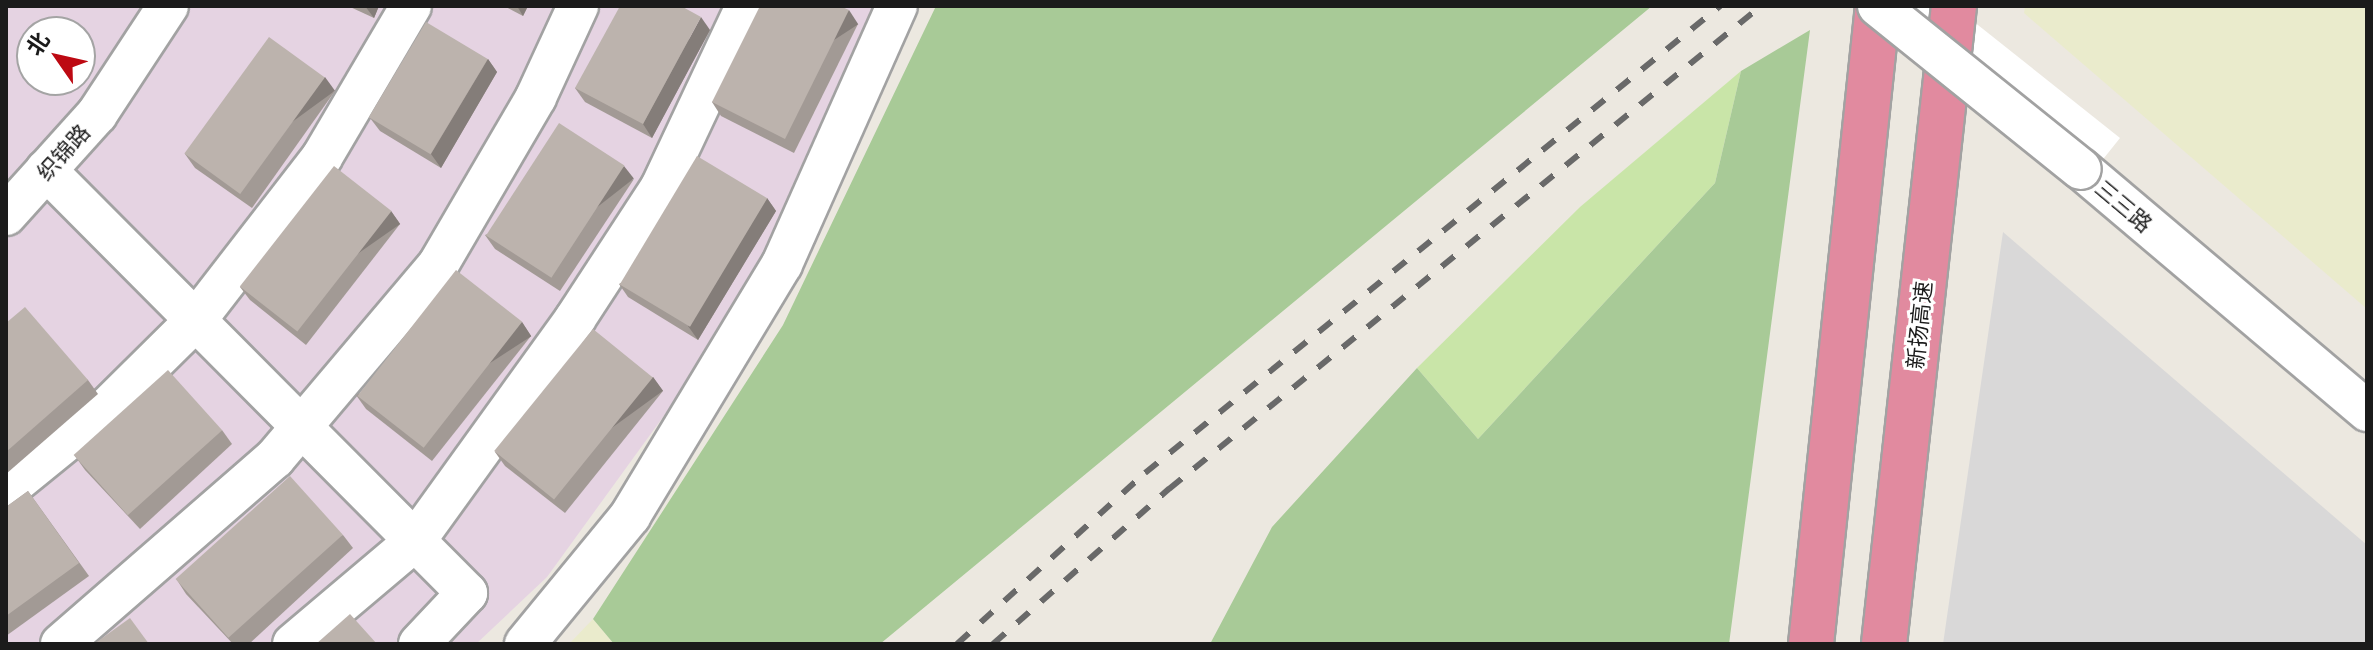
<!DOCTYPE html>
<meta charset="utf-8">
<style>
body{margin:0}
#map{position:relative;width:2373px;height:650px;overflow:hidden;background:#ece8e0;font-family:Lato,"Noto Sans SC",sans-serif}
div>[style]{position:absolute}
.residential>*{inset:0;background:#d9d8d8}
.industrial>*{inset:0;background:#e5d3e2}
.farmland>*{inset:0;background:#eaebcc}
.grass>*{inset:0;background:#c9e5a8}
.forest>*{inset:0;background:#a8ca97}
.pier>*{inset:0;background:#fff}
.roads{filter:drop-shadow(2px 0 #a2a2a2) drop-shadow(-2px 0 #a2a2a2) drop-shadow(0 2px #a2a2a2) drop-shadow(0 -2px #a2a2a2)}
.minor>*{height:40px;margin:-20px;padding:0 20px;transform-origin:20px;border-radius:20px;background:#fff}
.highway>*{height:44px;margin:-22px;padding:0 22px;transform-origin:22px;border-radius:22px;background:#e18a9f}
.rail>*{height:6px;margin-top:-3px;transform-origin:0;background:repeating-linear-gradient(90deg,#696969 0 16px,transparent 0 32px)}
.bridges{filter:drop-shadow(2px 0 #a2a2a2) drop-shadow(-2px 0 #a2a2a2) drop-shadow(0 2px #a2a2a2) drop-shadow(0 -2px #a2a2a2)}
.minor-bridge>*{height:40px;margin:-20px;padding:0 20px;transform-origin:20px;border-radius:20px;background:#fff}
.wall>*{inset:0;background:#a29a95}
.shaded-wall>*{inset:0;background:#847d79;transform-origin:0 0}
.building>*{inset:0;background:#bcb3ad;transform-origin:0 0}
span{translate:-50% -50%;white-space:nowrap;text-align:center;line-height:1.15;-webkit-text-stroke:6px #fff;paint-order:stroke}
.street-label{font-size:22px;color:#1b1b1b}
.frame{position:absolute;inset:0;border:8px solid #1b1b1b;pointer-events:none}
.north{position:absolute;left:16px;top:16px;width:80px;height:80px;box-sizing:border-box;background:#fff;border:2px solid #a4a4a4;border-radius:50%;rotate:304deg;font-size:22px;font-weight:700;line-height:32px;text-align:center;color:#1b1b1b}
.north::after{content:'';display:block;margin:auto;width:28px;height:36px;background:#bd0912;clip-path:polygon(50% 0,100% 100%,50% 72%,0 100%)}
</style>
<div id="map">
<div class="residential">
<div style="clip-path:polygon(2003px 232px,2367px 545px,2367px 644px,1943px 644px)"></div>
</div>
<div class="industrial">
<div style="clip-path:polygon(evenodd,6px 6px,873px 6px,786px 215px,692px 377px,547px 577px,476px 644px,6px 644px,6px 6px,32px 32px,80px 32px,80px 80px,32px 80px,32px 32px)"></div>
</div>
<div class="farmland">
<div style="clip-path:polygon(2025px 6px,2367px 6px,2367px 309px,2024px 13px)"></div>
<div style="clip-path:polygon(593px 619px,614px 644px,569px 644px)"></div>
</div>
<div class="grass">
<div style="clip-path:polygon(1741px 71px,1715px 183px,1478px 439px,1417px 368px,1580px 207px)"></div>
</div>
<div class="forest">
<div style="clip-path:polygon(936px 6px,1652px 6px,880px 644px,614px 644px,593px 619px,783px 325px)"></div>
<div style="clip-path:polygon(1810px 30px,1729px 644px,1210px 644px,1272px 527px,1417px 368px,1478px 439px,1715px 183px,1741px 71px)"></div>
</div>
<div class="pier">
<div style="clip-path:polygon(1851px 6px,1954px 6px,2120px 138px,2080px 188px)"></div>
</div>
<div class="roads">
<div class="minor">
<div style="left:2081px;top:169px;width:375px;rotate:40.2deg"></div>
<div style="left:46px;top:170px;width:597px;rotate:45.14deg"></div>
<div style="left:467px;top:593px;width:70px;rotate:133.3deg"></div>
<div style="left:6px;top:215px;width:136px;rotate:-48deg"></div>
<div style="left:97px;top:114px;width:129px;rotate:-56.7deg"></div>
<div style="left:6px;top:490px;width:132px;rotate:-39.1deg"></div>
<div style="left:108px;top:407px;width:124px;rotate:-44.7deg"></div>
<div style="left:196px;top:320px;width:206px;rotate:-52.3deg"></div>
<div style="left:322px;top:157px;width:175px;rotate:-59.5deg"></div>
<div style="left:61px;top:644px;width:284px;rotate:-41deg"></div>
<div style="left:275px;top:458px;width:253px;rotate:-49.8deg"></div>
<div style="left:438px;top:265px;width:194px;rotate:-59.7deg"></div>
<div style="left:536px;top:97px;width:100px;rotate:-65.2deg"></div>
<div style="left:293px;top:644px;width:160px;rotate:-40.2deg"></div>
<div style="left:415px;top:541px;width:274px;rotate:-54.2deg"></div>
<div style="left:575px;top:319px;width:158px;rotate:-56.9deg"></div>
<div style="left:661px;top:187px;width:200px;rotate:-64.8deg"></div>
<div style="left:525px;top:644px;width:166px;rotate:-50.6deg"></div>
<div style="left:630px;top:516px;width:294px;rotate:-58.9deg"></div>
<div style="left:782px;top:264px;width:282px;rotate:-66deg"></div>
</div>
<div class="highway">
<div style="left:1811px;top:644px;width:642px;rotate:-84.01deg"></div>
<div style="left:1884px;top:644px;width:642px;rotate:-83.74deg"></div>
</div>
</div>
<div class="rail">
<div style="left:957px;top:644px;width:254px;rotate:-42.3deg"></div>
<div style="left:1145px;top:473px;width:741px;rotate:-39.08deg"></div>
<div style="left:993px;top:644px;width:235px;rotate:-41.4deg"></div>
<div style="left:1169px;top:489px;width:764px;rotate:-39.21deg"></div>
</div>
<div class="bridges">
<div class="minor-bridge">
<div style="left:1878px;top:6px;width:260px;rotate:38.8deg"></div>
</div>
</div>
<div class="wall">
<div style="clip-path:polygon(348px 6px,379px 6px,374px 18px)"></div>
<div style="clip-path:polygon(504px 6px,528px 6px,523px 16px)"></div>
<div style="clip-path:polygon(858px 24px,794px 153px,721px 116px,712px 102px)"></div>
<div style="clip-path:polygon(710px 30px,652px 138px,585px 102px,575px 88px)"></div>
<div style="clip-path:polygon(488px 59px,497px 72px,441px 168px,380px 131px,370px 118px)"></div>
<div style="clip-path:polygon(335px 91px,252px 208px,195px 168px,185px 154px)"></div>
<div style="clip-path:polygon(634px 179px,560px 291px,495px 249px,485px 235px)"></div>
<div style="clip-path:polygon(767px 198px,776px 211px,698px 340px,628px 297px,619px 284px)"></div>
<div style="clip-path:polygon(391px 211px,400px 224px,306px 345px,250px 300px,240px 287px)"></div>
<div style="clip-path:polygon(522px 322px,531px 336px,432px 461px,366px 409px,356px 395px)"></div>
<div style="clip-path:polygon(6px 323px,88px 380px,98px 394px,6px 474px)"></div>
<div style="clip-path:polygon(653px 377px,663px 391px,565px 513px,505px 466px,495px 452px)"></div>
<div style="clip-path:polygon(222px 430px,232px 444px,140px 529px,85px 470px,75px 456px)"></div>
<div style="clip-path:polygon(28px 491px,89px 576px,6px 636px,6px 507px)"></div>
<div style="clip-path:polygon(343px 535px,353px 548px,249px 644px,233px 644px,186px 594px,177px 580px)"></div>
</div>
<div class="shaded-wall">
<div style="clip-path:polygon(365px 6px,379px 6px,374px 18px)"></div>
<div style="clip-path:polygon(517px 6px,528px 6px,523px 16px)"></div>
<div style="left:849px;top:10px;width:17px;height:144px;rotate:57deg"></div>
<div style="clip-path:polygon(701px 17px,710px 30px,652px 138px,643px 124px)"></div>
<div style="clip-path:polygon(488px 59px,497px 72px,441px 168px,431px 154px)"></div>
<div style="left:325px;top:77px;width:17px;height:144px;rotate:54deg"></div>
<div style="left:624px;top:166px;width:16px;height:134px;rotate:52deg"></div>
<div style="clip-path:polygon(767px 198px,776px 211px,698px 340px,688px 326px)"></div>
<div style="left:391px;top:211px;width:16px;height:152px;rotate:55deg"></div>
<div style="left:522px;top:322px;width:17px;height:161px;rotate:57deg"></div>
<div style="left:653px;top:377px;width:17px;height:157px;rotate:54deg"></div>
</div>
<div class="building">
<div style="clip-path:polygon(620px 6px,681px 6px,701px 17px,643px 124px,575px 88px)"></div>
<div style="clip-path:polygon(760px 6px,840px 6px,849px 10px,785px 139px,712px 102px)"></div>
<div style="left:426px;top:22px;width:72px;height:111px;rotate:31deg"></div>
<div style="left:269px;top:37px;width:69px;height:144px;rotate:36deg"></div>
<div style="left:559px;top:123px;width:78px;height:134px;rotate:33deg"></div>
<div style="left:697px;top:156px;width:82px;height:150px;rotate:31deg"></div>
<div style="left:334px;top:166px;width:73px;height:153px;rotate:38deg"></div>
<div style="left:456px;top:270px;width:84px;height:160px;rotate:38deg"></div>
<div style="clip-path:polygon(25px 307px,88px 380px,6px 452px,6px 323px)"></div>
<div style="left:593px;top:329px;width:77px;height:157px;rotate:39deg"></div>
<div style="left:168px;top:370px;width:81px;height:127px;rotate:48deg"></div>
<div style="left:290px;top:476px;width:79px;height:154px;rotate:48deg"></div>
<div style="clip-path:polygon(28px 491px,79px 563px,6px 616px,6px 507px)"></div>
<div style="clip-path:polygon(350px 614px,377px 644px,316px 644px)"></div>
<div style="clip-path:polygon(130px 618px,149px 644px,94px 644px)"></div>
</div>
<div class="street-label">
<span style="left:63px;top:152px;rotate:-48deg">织锦路</span>
<span style="left:2124px;top:206px;rotate:40deg">三三路</span>
<span style="left:1919px;top:325px;rotate:-84deg">新扬高速</span>
</div>
<div class="frame"></div>
<div class="north">北</div>
</div>
